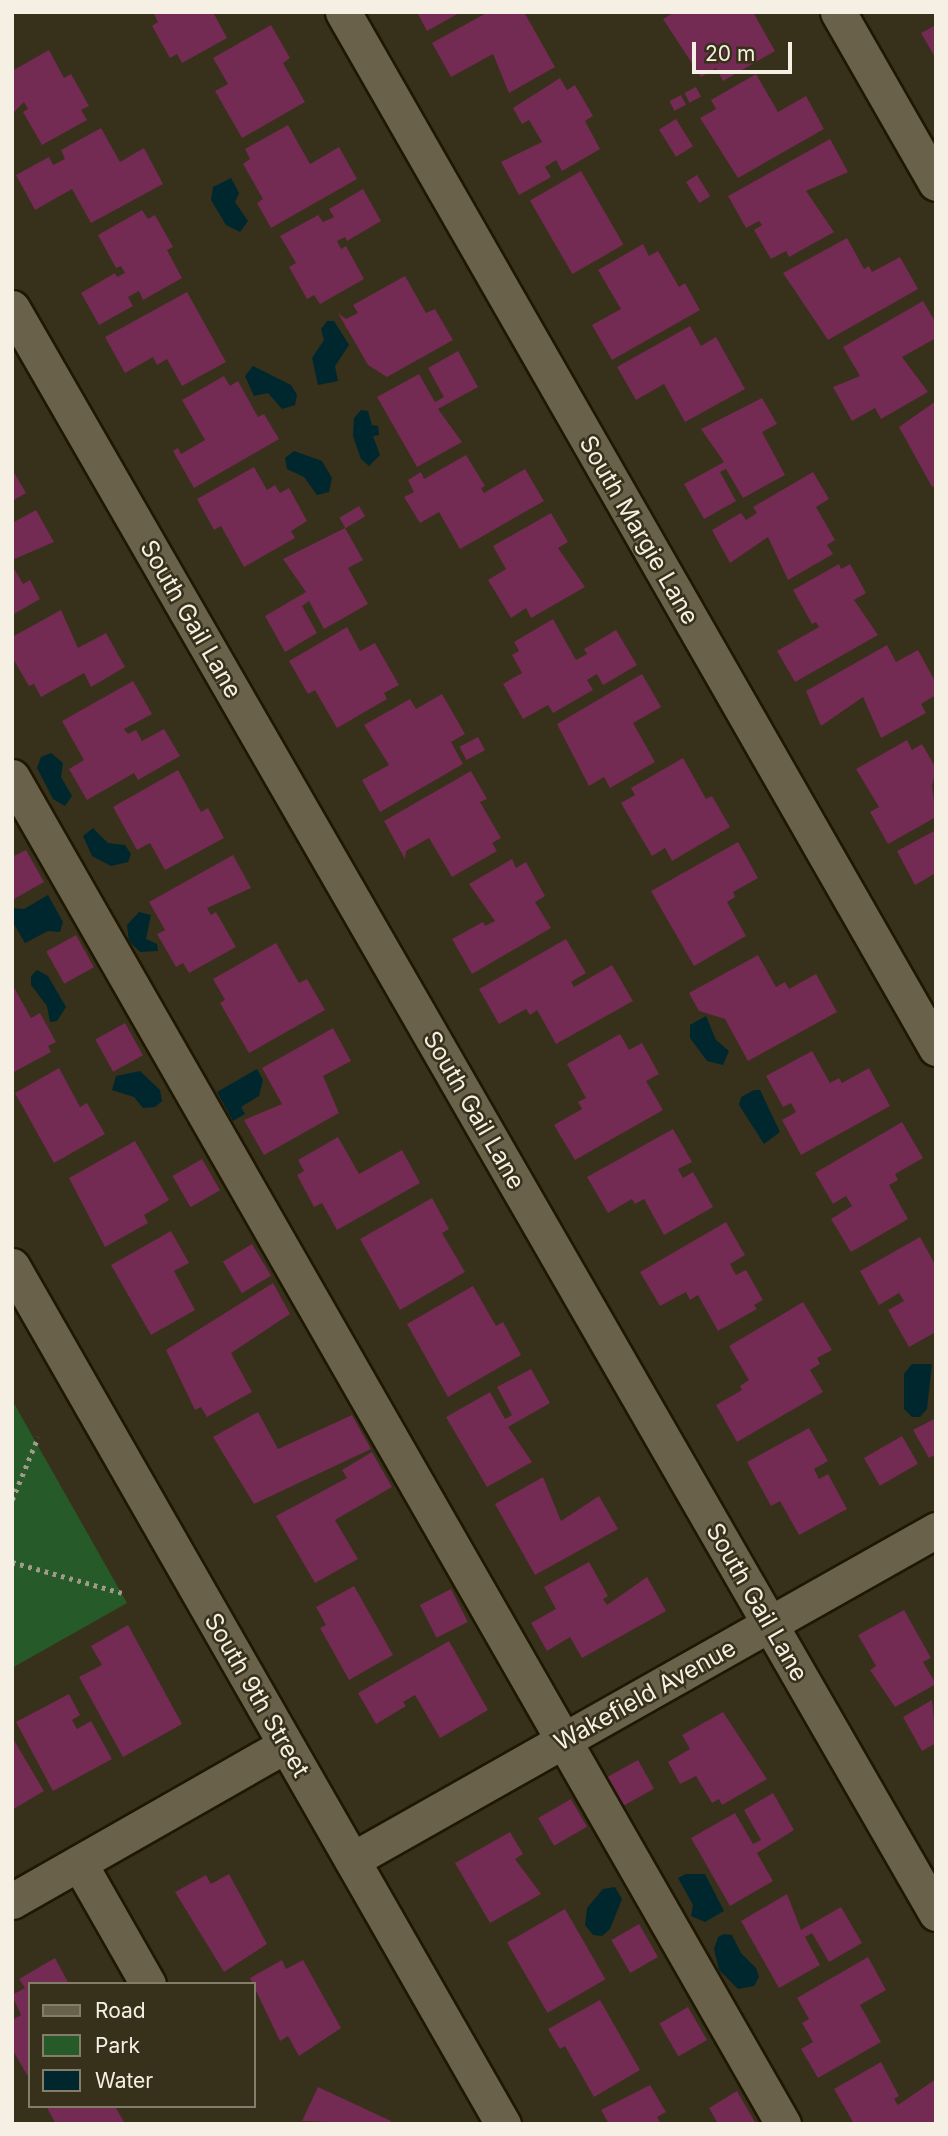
<!DOCTYPE html>
<style>
body{margin:0}
#map{position:relative;width:948px;height:2136px;overflow:hidden;background:#37301a;font-family:Inter,sans-serif}
div>[style]{position:absolute}
.green>*{inset:0;background:#275a29}
.water>*{inset:0;background:#00272e}
.building>*{inset:0;background:#732a53;transform-origin:0 0}
.path>*{height:4.5px;margin-top:-2.25px;transform-origin:0;background:repeating-linear-gradient(90deg,#9f9a89 0 3.5px,transparent 0 8.5px)}
.roads{filter:drop-shadow(2px 0 #1e1803) drop-shadow(-2px 0 #1e1803) drop-shadow(0 2px #1e1803) drop-shadow(0 -2px #1e1803)}
.minor>*{height:35px;margin:-17.5px;padding:0 17.5px;transform-origin:17.5px;border-radius:17.5px;background:#69614a}
span{translate:-50% -50%;white-space:nowrap;text-align:center;line-height:1.15;-webkit-text-stroke:5px #37301a;paint-order:stroke}
.street-label{font-size:24px;color:#f5f0e3}
.frame{position:absolute;inset:0;border:14px solid #f5f0e3;pointer-events:none}
.legend{position:absolute;left:28px;top:1982px;width:228px;height:126px;box-sizing:border-box;background:#37301a;border:2px solid #837d6a;margin:0;padding:9px 12px;list-style:none;font-size:21px;color:#f5f0e3}
.legend li{display:flex;align-items:center;gap:14px;height:35px}
.legend b{width:35px;border:2px solid #837d6a}
.scale{position:absolute;left:692px;top:42px;width:100px;height:32px;box-sizing:border-box;border:4px solid #f5f0e3;border-top:0;padding-left:9px;font-size:21px;line-height:24px;white-space:nowrap;color:#f5f0e3;-webkit-text-stroke:5px #37301a;paint-order:stroke}
</style>
<div id="map">
<div class="green">
<div style="clip-path:polygon(12px 1400px,127px 1603px,12px 1668px)"></div>
</div>
<div class="water">
<div style="clip-path:polygon(231px 178px,239px 193px,235px 202px,248px 221px,240px 232px,226px 225px,211px 200px,213px 187px)"></div>
<div style="clip-path:polygon(327px 321px,334px 321px,349px 345px,335px 366px,338px 381px,318px 385px,312px 358px,324px 340px,321px 329px)"></div>
<div style="clip-path:polygon(253px 366px,291px 385px,297px 395px,295px 405px,282px 409px,268px 393px,254px 396px,245px 376px)"></div>
<div style="clip-path:polygon(361px 410px,368px 411px,372px 425px,378px 426px,379px 435px,373px 436px,380px 455px,369px 466px,361px 459px,353px 436px,354px 418px)"></div>
<div style="clip-path:polygon(294px 451px,322px 461px,332px 478px,329px 492px,317px 495px,304px 477px,287px 469px,285px 458px)"></div>
<div style="clip-path:polygon(51px 753px,63px 763px,61px 777px,72px 796px,65px 806px,53px 799px,37px 768px,41px 757px)"></div>
<div style="clip-path:polygon(93px 828px,108px 843px,125px 845px,131px 854px,128px 862px,111px 866px,92px 856px,83px 836px)"></div>
<div style="clip-path:polygon(48px 895px,63px 922px,60px 932px,48px 931px,25px 943px,12px 921px,12px 908px,24px 909px)"></div>
<div style="clip-path:polygon(139px 912px,151px 915px,146px 939px,157px 944px,158px 951px,140px 952px,129px 941px,127px 925px)"></div>
<div style="clip-path:polygon(37px 970px,48px 976px,66px 1007px,57px 1021px,50px 1022px,47px 1006px,31px 985px,31px 976px)"></div>
<div style="clip-path:polygon(706px 1016px,716px 1040px,729px 1051px,723px 1065px,707px 1061px,690px 1038px,690px 1025px)"></div>
<div style="clip-path:polygon(257px 1069px,263px 1080px,259px 1096px,241px 1107px,245px 1114px,233px 1121px,217px 1092px)"></div>
<div style="clip-path:polygon(140px 1071px,160px 1090px,162px 1101px,155px 1107px,143px 1108px,134px 1097px,112px 1090px,116px 1076px)"></div>
<div style="clip-path:polygon(754px 1090px,760px 1090px,780px 1132px,764px 1144px,739px 1105px,741px 1097px)"></div>
<div style="clip-path:polygon(912px 1364px,932px 1364px,927px 1409px,920px 1417px,912px 1417px,904px 1409px,904px 1374px)"></div>
<div style="clip-path:polygon(686px 1874px,705px 1874px,724px 1911px,705px 1922px,691px 1916px,693px 1905px,678px 1878px)"></div>
<div style="clip-path:polygon(615px 1887px,622px 1899px,610px 1929px,602px 1936px,593px 1935px,585px 1925px,587px 1908px,603px 1889px)"></div>
<div style="clip-path:polygon(724px 1934px,732px 1935px,741px 1953px,756px 1968px,759px 1977px,754px 1986px,738px 1989px,719px 1970px,714px 1949px,718px 1937px)"></div>
</div>
<div class="building">
<div style="clip-path:polygon(153px 12px,213px 12px,227px 38px,182px 63px,177px 54px,170px 58px,152px 26px,158px 22px)"></div>
<div style="clip-path:polygon(417px 12px,461px 12px,427px 31px)"></div>
<div style="clip-path:polygon(488px 12px,524px 12px,555px 67px,509px 93px,493px 54px,451px 77px,432px 43px)"></div>
<div style="clip-path:polygon(675px 12px,753px 12px,775px 51px,723px 81px,716px 68px,701px 77px,663px 19px)"></div>
<div style="clip-path:polygon(271px 25px,290px 58px,283px 63px,305px 102px,242px 138px,215px 91px,228px 84px,213px 58px)"></div>
<div style="clip-path:polygon(936px 25px,936px 59px,921px 33px)"></div>
<div style="clip-path:polygon(49px 50px,64px 78px,71px 74px,89px 106px,81px 110px,87px 120px,42px 145px,23px 112px,28px 109px,24px 102px,12px 114px,12px 71px)"></div>
<div style="clip-path:polygon(756px 74px,778px 112px,806px 96px,824px 129px,738px 178px,700px 118px,716px 109px,711px 100px)"></div>
<div style="clip-path:polygon(560px 78px,567px 90px,575px 85px,593px 116px,585px 121px,600px 149px,562px 171px,556px 160px,545px 167px,551px 177px,519px 195px,501px 162px,542px 142px,529px 120px,522px 124px,513px 108px)"></div>
<div style="left:696px;top:87px;width:11px;height:13px;rotate:63deg"></div>
<div style="left:681px;top:95px;width:11px;height:13px;rotate:63deg"></div>
<div style="left:676px;top:119px;width:32px;height:20px;rotate:58deg"></div>
<div style="clip-path:polygon(288px 125px,310px 164px,339px 147px,357px 179px,271px 228px,257px 203px,263px 199px,243px 164px,250px 159px,245px 149px)"></div>
<div style="clip-path:polygon(101px 128px,120px 162px,144px 148px,163px 184px,91px 223px,72px 189px,35px 210px,16px 175px,49px 157px,53px 165px,65px 159px,61px 150px)"></div>
<div style="clip-path:polygon(830px 139px,848px 172px,806px 191px,834px 232px,789px 257px,786px 251px,771px 259px,754px 230px,762px 225px,759px 221px,746px 228px,728px 196px)"></div>
<div style="left:581px;top:171px;width:85px;height:59px;rotate:60deg"></div>
<div style="left:697px;top:175px;width:25px;height:13px;rotate:58deg"></div>
<div style="clip-path:polygon(363px 189px,381px 221px,347px 241px,345px 237px,337px 241px,341px 249px,346px 246px,364px 279px,320px 304px,314px 295px,307px 299px,289px 267px,296px 263px,280px 236px,318px 215px,323px 222px,334px 217px,329px 209px)"></div>
<div style="clip-path:polygon(142px 210px,148px 219px,155px 215px,173px 247px,167px 250px,182px 278px,143px 300px,139px 291px,128px 297px,133px 306px,99px 325px,81px 293px,115px 273px,117px 277px,125px 273px,121px 266px,116px 268px,98px 235px)"></div>
<div style="clip-path:polygon(847px 238px,864px 269px,869px 266px,872px 272px,900px 257px,918px 289px,828px 340px,783px 273px)"></div>
<div style="clip-path:polygon(643px 244px,649px 256px,658px 251px,679px 287px,685px 283px,700px 310px,612px 360px,592px 325px,621px 309px,598px 270px)"></div>
<div style="clip-path:polygon(405px 276px,426px 313px,435px 309px,453px 340px,387px 377px,368px 365px,338px 313px,346px 319px,358px 313px,353px 305px)"></div>
<div style="clip-path:polygon(187px 292px,226px 362px,182px 386px,167px 359px,157px 365px,153px 357px,125px 373px,105px 337px)"></div>
<div style="clip-path:polygon(923px 301px,936px 323px,936px 338px,902px 357px,928px 392px,881px 419px,875px 408px,852px 421px,833px 387px,860px 376px,843px 347px)"></div>
<div style="clip-path:polygon(690px 326px,701px 346px,716px 337px,745px 389px,685px 422px,664px 384px,636px 400px,617px 367px)"></div>
<div style="clip-path:polygon(458px 351px,478px 387px,438px 409px,462px 442px,417px 467px,377px 397px,419px 374px,435px 402px,444px 397px,428px 368px)"></div>
<div style="clip-path:polygon(224px 376px,230px 386px,238px 381px,258px 417px,264px 414px,279px 439px,194px 488px,173px 451px,178px 448px,181px 454px,205px 440px,182px 400px)"></div>
<div style="clip-path:polygon(762px 398px,777px 424px,762px 432px,785px 475px,743px 498px,726px 469px,720px 472px,736px 501px,704px 519px,684px 484px,724px 462px,701px 429px)"></div>
<div style="clip-path:polygon(936px 401px,936px 485px,932px 487px,899px 427px)"></div>
<div style="clip-path:polygon(466px 455px,485px 486px,481px 488px,484px 493px,525px 469px,544px 501px,460px 549px,439px 512px,420px 523px,404px 497px,414px 492px,408px 480px,421px 472px,424px 479px)"></div>
<div style="clip-path:polygon(254px 467px,267px 490px,275px 485px,280px 493px,289px 488px,307px 521px,291px 531px,295px 538px,244px 567px,221px 526px,214px 530px,197px 499px)"></div>
<div style="clip-path:polygon(12px 469px,26px 493px,12px 501px)"></div>
<div style="clip-path:polygon(813px 472px,829px 499px,816px 507px,835px 540px,827px 545px,833px 554px,788px 580px,768px 537px,730px 563px,712px 530px,741px 513px,746px 520px,757px 513px,753px 507px)"></div>
<div style="left:359px;top:506px;width:12px;height:23px;rotate:59deg"></div>
<div style="clip-path:polygon(36px 510px,54px 542px,12px 560px,12px 523px)"></div>
<div style="clip-path:polygon(551px 513px,568px 542px,558px 548px,585px 587px,531px 618px,526px 608px,511px 618px,488px 580px,506px 569px,493px 546px)"></div>
<div style="clip-path:polygon(345px 528px,363px 560px,348px 568px,368px 604px,324px 629px,309px 601px,302px 606px,317px 633px,285px 652px,265px 616px,306px 592px,283px 559px)"></div>
<div style="clip-path:polygon(839px 564px,841px 569px,850px 564px,866px 593px,854px 600px,878px 635px,795px 682px,777px 651px,819px 627px,816px 622px,812px 624px,793px 590px)"></div>
<div style="clip-path:polygon(12px 565px,23px 584px,30px 580px,40px 599px,12px 615px)"></div>
<div style="clip-path:polygon(61px 610px,78px 648px,106px 633px,125px 667px,91px 687px,84px 673px,41px 697px,34px 684px,29px 686px,12px 657px,12px 637px)"></div>
<div style="clip-path:polygon(553px 619px,576px 660px,587px 654px,584px 649px,616px 630px,637px 665px,603px 685px,597px 674px,587px 680px,593px 690px,553px 713px,548px 705px,523px 719px,503px 684px,522px 673px,512px 655px,519px 651px,514px 642px)"></div>
<div style="clip-path:polygon(347px 627px,360px 651px,375px 643px,399px 685px,384px 693px,387px 699px,337px 728px,315px 690px,308px 694px,289px 661px)"></div>
<div style="clip-path:polygon(887px 645px,896px 662px,918px 650px,936px 683px,936px 695px,921px 704px,926px 713px,881px 738px,863px 697px,821px 726px,806px 691px)"></div>
<div style="clip-path:polygon(642px 674px,661px 707px,633px 723px,655px 762px,610px 788px,604px 777px,589px 786px,557px 724px)"></div>
<div style="clip-path:polygon(133px 681px,152px 714px,124px 729px,128px 734px,136px 730px,142px 741px,164px 729px,180px 756px,138px 780px,134px 773px,87px 800px,69px 769px,84px 760px,62px 721px)"></div>
<div style="clip-path:polygon(442px 694px,465px 734px,451px 742px,463px 764px,380px 812px,362px 780px,389px 765px,364px 725px,410px 699px,416px 709px)"></div>
<div style="left:478px;top:737px;width:15px;height:21px;rotate:62deg"></div>
<div style="clip-path:polygon(907px 740px,912px 750px,922px 744px,936px 768px,932px 786px,936px 817px,888px 844px,870px 812px,879px 807px,856px 769px)"></div>
<div style="clip-path:polygon(683px 758px,706px 799px,712px 796px,730px 827px,672px 861px,665px 848px,652px 856px,621px 803px,635px 795px,631px 788px)"></div>
<div style="clip-path:polygon(178px 770px,201px 812px,208px 808px,224px 838px,165px 870px,150px 843px,137px 850px,113px 807px)"></div>
<div style="clip-path:polygon(471px 771px,487px 799px,480px 802px,501px 838px,492px 843px,497px 851px,452px 877px,429px 838px,406px 851px,405px 859px,384px 821px)"></div>
<div style="clip-path:polygon(936px 830px,936px 873px,915px 885px,897px 851px)"></div>
<div style="clip-path:polygon(738px 842px,758px 878px,733px 892px,735px 897px,727px 902px,746px 936px,694px 966px,651px 891px)"></div>
<div style="clip-path:polygon(26px 850px,44px 882px,14px 899px,12px 857px)"></div>
<div style="clip-path:polygon(233px 855px,251px 888px,207px 908px,211px 915px,216px 912px,236px 947px,189px 973px,183px 963px,176px 967px,157px 934px,165px 930px,149px 902px)"></div>
<div style="clip-path:polygon(512px 859px,516px 868px,526px 862px,545px 896px,535px 902px,551px 928px,472px 974px,452px 939px,483px 922px,485px 926px,495px 921px,469px 884px)"></div>
<div style="left:76px;top:935px;width:37px;height:34px;rotate:61deg"></div>
<div style="clip-path:polygon(566px 939px,586px 973px,571px 982px,574px 987px,612px 965px,633px 1001px,556px 1044px,537px 1010px,530px 1015px,526px 1009px,499px 1024px,479px 989px)"></div>
<div style="clip-path:polygon(276px 943px,299px 983px,307px 979px,325px 1010px,249px 1053px,220px 1003px,225px 1000px,213px 979px)"></div>
<div style="clip-path:polygon(758px 955px,776px 987px,785px 982px,789px 989px,816px 974px,837px 1012px,748px 1061px,725px 1019px,699px 1011px,689px 993px)"></div>
<div style="clip-path:polygon(12px 984px,31px 1018px,40px 1013px,56px 1042px,48px 1046px,51px 1052px,12px 1073px)"></div>
<div style="left:125px;top:1023px;width:37px;height:34px;rotate:61deg"></div>
<div style="clip-path:polygon(333px 1028px,351px 1061px,323px 1076px,339px 1113px,264px 1155px,244px 1120px,282px 1104px,262px 1068px)"></div>
<div style="clip-path:polygon(620px 1034px,629px 1050px,642px 1043px,659px 1074px,646px 1081px,663px 1110px,575px 1160px,554px 1125px,582px 1109px,578px 1102px,586px 1098px,567px 1064px)"></div>
<div style="clip-path:polygon(812px 1051px,830px 1083px,839px 1078px,842px 1083px,869px 1068px,890px 1106px,801px 1155px,782px 1120px,796px 1112px,791px 1103px,783px 1107px,766px 1076px)"></div>
<div style="clip-path:polygon(59px 1068px,80px 1107px,87px 1103px,105px 1134px,54px 1163px,15px 1093px)"></div>
<div style="clip-path:polygon(902px 1122px,923px 1158px,895px 1174px,898px 1180px,889px 1185px,908px 1219px,851px 1252px,831px 1219px,852px 1206px,846px 1196px,833px 1204px,815px 1173px)"></div>
<div style="clip-path:polygon(673px 1129px,692px 1162px,678px 1169px,683px 1178px,693px 1172px,713px 1207px,664px 1235px,644px 1199px,635px 1204px,632px 1199px,608px 1213px,587px 1177px)"></div>
<div style="clip-path:polygon(338px 1137px,359px 1174px,402px 1150px,420px 1183px,337px 1230px,322px 1203px,314px 1207px,297px 1175px,304px 1171px,298px 1160px)"></div>
<div style="clip-path:polygon(135px 1141px,169px 1200px,144px 1215px,148px 1223px,105px 1247px,69px 1178px)"></div>
<div style="left:202px;top:1159px;width:36px;height:34px;rotate:60deg"></div>
<div style="clip-path:polygon(432px 1198px,449px 1229px,442px 1233px,465px 1272px,400px 1310px,360px 1239px)"></div>
<div style="clip-path:polygon(726px 1222px,745px 1255px,730px 1264px,736px 1275px,746px 1270px,763px 1300px,754px 1305px,757px 1309px,718px 1331px,698px 1295px,690px 1300px,686px 1292px,660px 1306px,640px 1272px)"></div>
<div style="clip-path:polygon(171px 1231px,189px 1263px,174px 1271px,195px 1310px,151px 1335px,111px 1265px)"></div>
<div style="clip-path:polygon(920px 1237px,936px 1266px,936px 1332px,909px 1347px,888px 1310px,904px 1301px,899px 1293px,879px 1305px,860px 1271px)"></div>
<div style="left:252px;top:1244px;width:37px;height:34px;rotate:59deg"></div>
<div style="clip-path:polygon(273px 1283px,290px 1314px,231px 1353px,252px 1392px,207px 1417px,201px 1407px,195px 1410px,166px 1350px)"></div>
<div style="clip-path:polygon(473px 1286px,496px 1326px,503px 1322px,521px 1355px,448px 1397px,407px 1324px)"></div>
<div style="clip-path:polygon(803px 1302px,832px 1350px,817px 1358px,820px 1364px,810px 1370px,823px 1392px,737px 1442px,716px 1405px,742px 1390px,740px 1386px,749px 1380px,729px 1346px)"></div>
<div style="clip-path:polygon(531px 1369px,550px 1403px,508px 1427px,532px 1462px,487px 1487px,446px 1417px,490px 1392px,505px 1419px,512px 1415px,497px 1387px)"></div>
<div style="clip-path:polygon(258px 1412px,278px 1449px,352px 1415px,371px 1449px,254px 1504px,213px 1437px)"></div>
<div style="clip-path:polygon(936px 1418px,936px 1454px,929px 1458px,913px 1430px)"></div>
<div style="clip-path:polygon(809px 1428px,828px 1461px,814px 1469px,819px 1479px,828px 1474px,847px 1509px,799px 1535px,780px 1501px,771px 1506px,747px 1462px)"></div>
<div style="left:902px;top:1436px;width:32px;height:44px;rotate:60deg"></div>
<div style="clip-path:polygon(372px 1452px,392px 1487px,335px 1520px,358px 1559px,315px 1583px,276px 1516px,347px 1478px,342px 1470px)"></div>
<div style="clip-path:polygon(543px 1477px,561px 1521px,599px 1496px,618px 1529px,535px 1575px,495px 1504px)"></div>
<div style="clip-path:polygon(589px 1562px,608px 1596px,603px 1599px,607px 1605px,647px 1577px,666px 1611px,582px 1658px,570px 1637px,547px 1651px,531px 1623px,556px 1609px,544px 1587px)"></div>
<div style="clip-path:polygon(354px 1586px,393px 1655px,349px 1680px,320px 1628px,326px 1625px,316px 1607px)"></div>
<div style="left:451px;top:1589px;width:37px;height:35px;rotate:63deg"></div>
<div style="clip-path:polygon(904px 1610px,931px 1658px,923px 1662px,936px 1684px,895px 1707px,870px 1670px,876px 1666px,858px 1635px)"></div>
<div style="clip-path:polygon(128px 1625px,182px 1724px,123px 1757px,79px 1677px,102px 1665px,91px 1646px)"></div>
<div style="clip-path:polygon(449px 1641px,488px 1710px,440px 1738px,415px 1695px,403px 1702px,406px 1706px,376px 1724px,358px 1693px)"></div>
<div style="clip-path:polygon(69px 1694px,80px 1715px,72px 1720px,77px 1729px,91px 1721px,112px 1759px,53px 1791px,16px 1722px)"></div>
<div style="clip-path:polygon(932px 1700px,936px 1743px,922px 1751px,903px 1717px)"></div>
<div style="clip-path:polygon(723px 1712px,767px 1779px,722px 1805px,719px 1799px,712px 1803px,696px 1776px,680px 1784px,668px 1762px,690px 1749px,682px 1735px)"></div>
<div style="clip-path:polygon(12px 1737px,44px 1791px,12px 1810px)"></div>
<div style="left:638px;top:1760px;width:33px;height:38px;rotate:61deg"></div>
<div style="clip-path:polygon(773px 1793px,794px 1830px,757px 1853px,773px 1881px,730px 1906px,691px 1838px,735px 1813px,753px 1844px,761px 1840px,744px 1810px)"></div>
<div style="left:571px;top:1799px;width:32px;height:38px;rotate:60deg"></div>
<div style="clip-path:polygon(510px 1832px,523px 1854px,515px 1859px,541px 1894px,490px 1923px,455px 1863px)"></div>
<div style="clip-path:polygon(229px 1874px,267px 1944px,224px 1972px,175px 1892px,206px 1875px,211px 1884px)"></div>
<div style="clip-path:polygon(787px 1894px,801px 1930px,841px 1907px,862px 1943px,829px 1962px,812px 1933px,805px 1937px,820px 1965px,779px 1988px,741px 1921px)"></div>
<div style="left:565px;top:1909px;width:81px;height:67px;rotate:60deg"></div>
<div style="left:639px;top:1924px;width:38px;height:32px;rotate:60deg"></div>
<div style="clip-path:polygon(868px 1957px,886px 1990px,860px 2005px,881px 2042px,818px 2078px,801px 2049px,813px 2042px,802px 2023px,809px 2019px,797px 1998px)"></div>
<div style="clip-path:polygon(55px 1958px,69px 1984px,30px 1984px,30px 2080px,12px 2049px,12px 2020px,21px 2015px,12px 1995px,25px 1988px,19px 1979px)"></div>
<div style="clip-path:polygon(282px 1960px,286px 1969px,303px 1960px,341px 2028px,299px 2056px,288px 2036px,280px 2041px,250px 1978px)"></div>
<div style="clip-path:polygon(600px 2000px,640px 2070px,594px 2097px,565px 2046px,560px 2049px,548px 2029px)"></div>
<div style="left:688px;top:2007px;width:38px;height:33px;rotate:60deg"></div>
<div style="clip-path:polygon(881px 2062px,899px 2096px,894px 2099px,898px 2105px,936px 2079px,936px 2123px,854px 2124px,834px 2089px)"></div>
<div style="clip-path:polygon(650px 2085px,666px 2112px,657px 2117px,661px 2124px,609px 2124px,601px 2110px)"></div>
<div style="clip-path:polygon(318px 2087px,391px 2121px,390px 2124px,302px 2121px)"></div>
<div style="clip-path:polygon(737px 2091px,756px 2124px,718px 2124px,709px 2108px)"></div>
<div style="clip-path:polygon(46px 2106px,115px 2106px,125px 2124px,56px 2124px)"></div>
</div>
<div class="path">
<div style="left:12px;top:1500px;width:68px;rotate:-67.6deg"></div>
<div style="left:12px;top:1562px;width:118px;rotate:15.7deg"></div>
</div>
<div class="roads">
<div class="minor">
<div style="left:343px;top:12px;width:1194px;rotate:60.21deg"></div>
<div style="left:838px;top:12px;width:197px;rotate:60.2deg"></div>
<div style="left:12px;top:308px;width:1852px;rotate:60.07deg"></div>
<div style="left:12px;top:777px;width:1552px;rotate:60.21deg"></div>
<div style="left:12px;top:1266px;width:989px;rotate:60.22deg"></div>
<div style="left:352px;top:1860px;width:671px;rotate:-29.47deg"></div>
<div style="left:79px;top:1863px;width:139px;rotate:60.3deg"></div>
<div style="left:12px;top:1901px;width:314px;rotate:-29.7deg"></div>
</div>
</div>
<div class="street-label">
<span style="left:639px;top:530px;rotate:60deg">South Margie Lane</span>
<span style="left:191px;top:619px;rotate:60deg">South Gail Lane</span>
<span style="left:474px;top:1110px;rotate:60deg">South Gail Lane</span>
<span style="left:757px;top:1602px;rotate:60deg">South Gail Lane</span>
<span style="left:257px;top:1695px;rotate:60deg">South 9th Street</span>
<span style="left:645px;top:1695px;rotate:-29deg">Wakefield Avenue</span>
</div>
<div class="frame"></div>
<ul class="legend">
<li><b style="height:9px;background:#69614a"></b>Road</li>
<li><b style="height:19px;background:#275a29"></b>Park</li>
<li><b style="height:19px;background:#00272e"></b>Water</li>
</ul>
<div class="scale">20 m</div>
</div>
